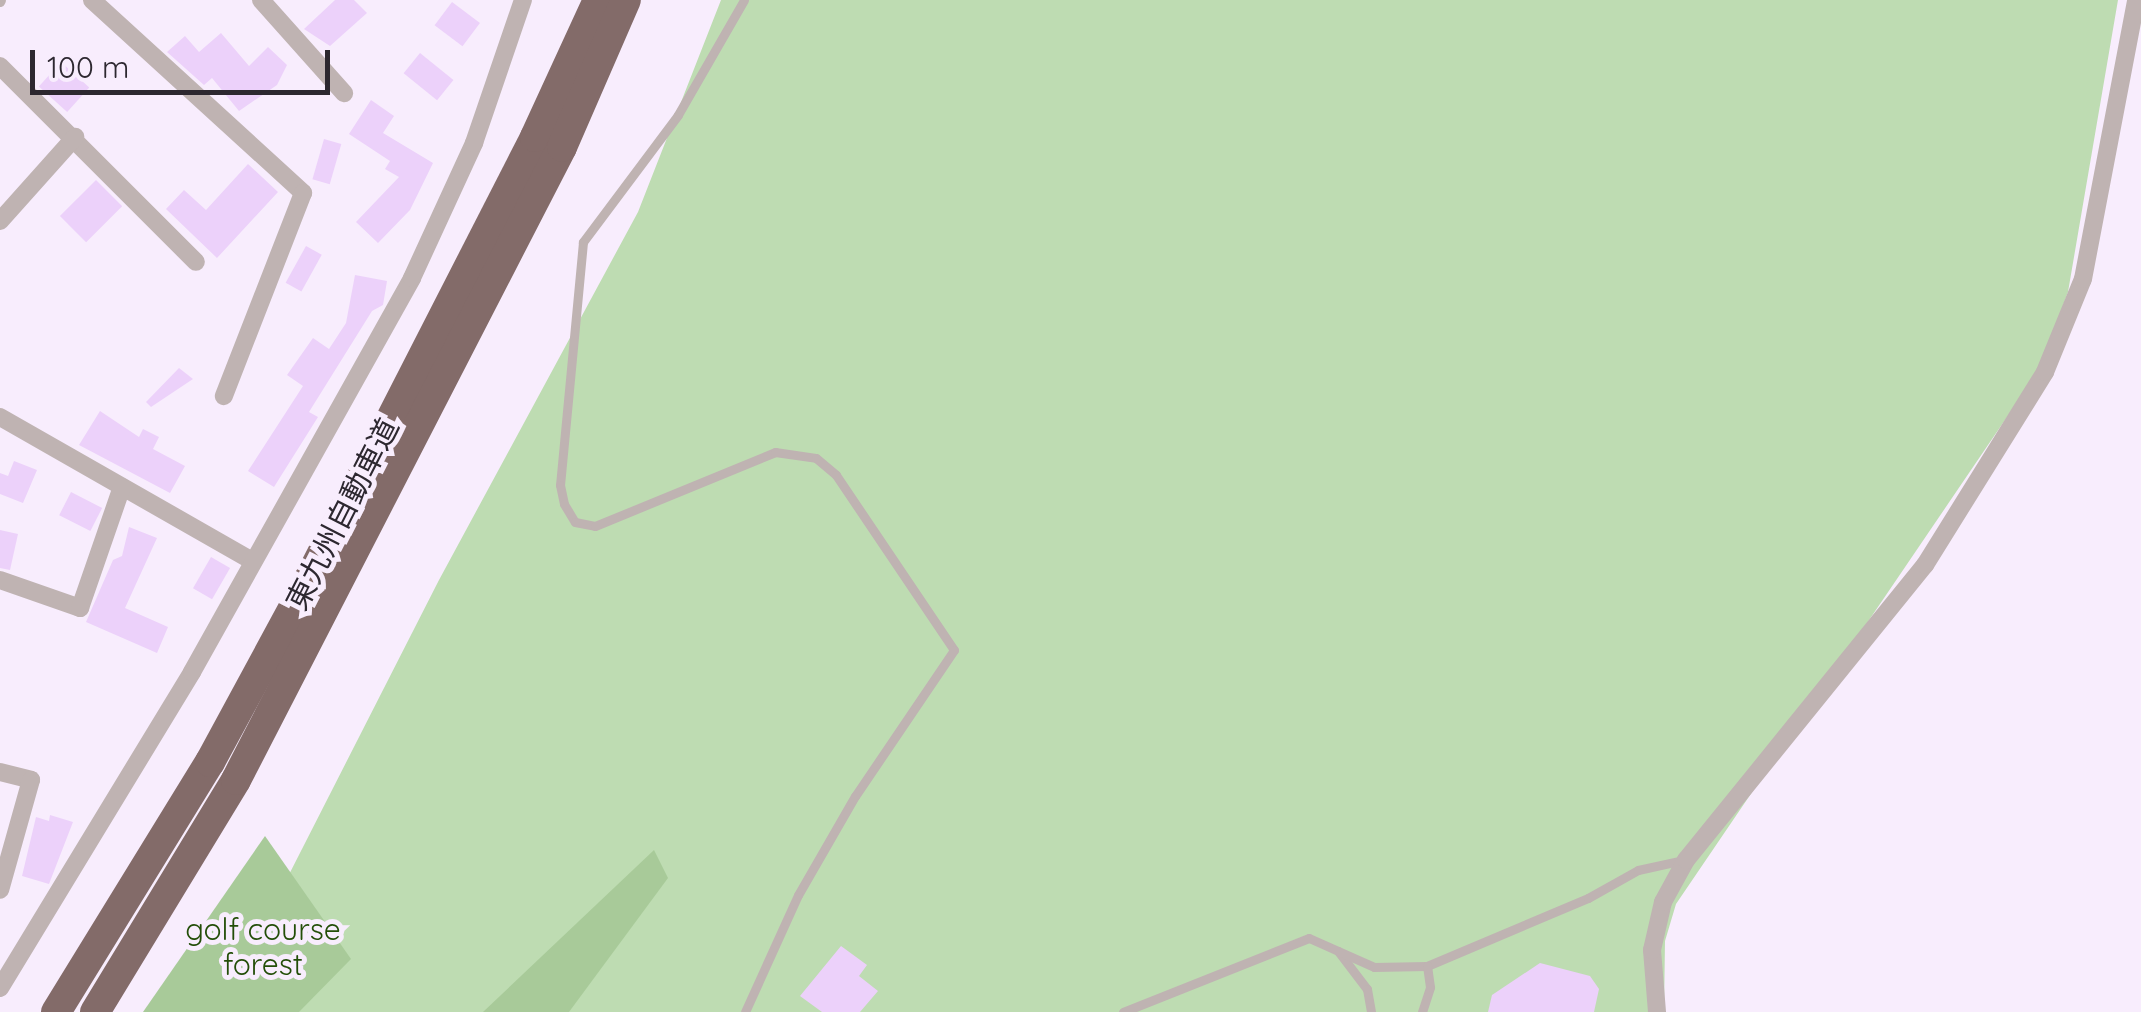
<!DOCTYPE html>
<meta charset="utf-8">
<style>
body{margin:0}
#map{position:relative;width:2141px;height:1012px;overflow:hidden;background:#f8edfd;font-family:Quicksand,"Noto Sans JP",sans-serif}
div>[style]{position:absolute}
.green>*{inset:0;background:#bedcb2}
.forest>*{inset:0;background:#a8ca99}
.building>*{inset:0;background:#ecd1fa;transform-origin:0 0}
.service>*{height:9px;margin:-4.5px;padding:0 4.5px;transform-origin:4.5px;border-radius:4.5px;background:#bfb3b2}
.minor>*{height:18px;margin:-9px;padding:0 9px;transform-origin:9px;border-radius:9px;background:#bfb3b2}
.motorway>*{height:30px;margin:-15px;padding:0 15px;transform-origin:15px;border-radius:15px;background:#836b69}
span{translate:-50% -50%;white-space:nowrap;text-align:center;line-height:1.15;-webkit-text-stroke:10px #f8edfd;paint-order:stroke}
.street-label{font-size:30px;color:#2d2830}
.park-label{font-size:30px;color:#234e08}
.scale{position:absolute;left:30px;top:50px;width:300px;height:45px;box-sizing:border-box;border:5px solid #2d2830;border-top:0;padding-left:12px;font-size:30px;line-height:35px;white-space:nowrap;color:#2d2830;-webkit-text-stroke:8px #f8edfd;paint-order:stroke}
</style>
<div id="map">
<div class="green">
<div style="clip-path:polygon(721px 0,2118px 0,2068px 292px,2039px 370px,1676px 904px,1665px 941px,1664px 1012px,219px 1012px,439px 580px,638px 212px)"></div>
</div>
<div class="forest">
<div style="clip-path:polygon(265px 836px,351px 959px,299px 1012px,143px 1012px)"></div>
<div style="clip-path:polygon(654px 850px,668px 878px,569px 1012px,483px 1012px)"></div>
</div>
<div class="building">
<div style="clip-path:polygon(335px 0,354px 0,367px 13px,330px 46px,304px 29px)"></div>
<div style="left:452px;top:2px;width:35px;height:29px;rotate:37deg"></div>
<div style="clip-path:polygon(221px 33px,249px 66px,268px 47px,287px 65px,277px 85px,239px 111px,212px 78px,204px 85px,167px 52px,185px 36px,199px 52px)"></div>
<div style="left:420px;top:53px;width:43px;height:26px;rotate:39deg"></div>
<div style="left:61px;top:62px;width:38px;height:33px;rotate:42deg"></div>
<div style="clip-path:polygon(371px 100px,394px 116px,383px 133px,433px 163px,410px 210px,378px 243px,356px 222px,399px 177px,385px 169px,390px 161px,349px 134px)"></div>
<div style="left:324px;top:139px;width:18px;height:42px;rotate:16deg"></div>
<div style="clip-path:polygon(248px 164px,278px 192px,217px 258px,166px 209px,184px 190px,206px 210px)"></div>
<div style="left:96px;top:180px;width:37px;height:51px;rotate:45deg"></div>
<div style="left:306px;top:246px;width:18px;height:42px;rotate:29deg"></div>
<div style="clip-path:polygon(355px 275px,387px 281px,383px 305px,372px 311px,309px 412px,318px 417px,274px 487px,248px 471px,303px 386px,287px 375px,313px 338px,329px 349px,346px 323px)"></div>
<div style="clip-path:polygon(179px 368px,193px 379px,151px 407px,146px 402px)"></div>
<div style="clip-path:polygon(100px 411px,139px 437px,143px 429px,159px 437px,153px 449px,185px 466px,170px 493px,79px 445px)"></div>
<div style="clip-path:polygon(14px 461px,37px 470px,23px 503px,0 494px,0 473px,8px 476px)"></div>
<div style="left:71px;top:492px;width:35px;height:26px;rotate:27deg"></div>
<div style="clip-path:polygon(129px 527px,157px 538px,125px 608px,168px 627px,157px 653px,86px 622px,113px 560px,122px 556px)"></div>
<div style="clip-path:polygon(0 530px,18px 534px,10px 570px,0 568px)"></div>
<div style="left:211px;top:557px;width:22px;height:36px;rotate:30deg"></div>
<div style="clip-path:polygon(50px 815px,73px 822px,49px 884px,22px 876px,36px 817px,49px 821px)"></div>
<div style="clip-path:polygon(841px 946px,867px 965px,859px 976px,878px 991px,860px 1012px,822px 1012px,800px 996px)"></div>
<div style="clip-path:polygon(1540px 963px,1590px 976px,1599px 989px,1594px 1012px,1488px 1012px,1492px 995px)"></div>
</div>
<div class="service">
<div style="left:744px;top:0;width:133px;rotate:119.9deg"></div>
<div style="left:678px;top:115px;width:159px;rotate:126.8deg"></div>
<div style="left:583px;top:242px;width:244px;rotate:95.4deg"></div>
<div style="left:560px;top:485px;width:19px;rotate:78deg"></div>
<div style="left:564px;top:504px;width:21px;rotate:59deg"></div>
<div style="left:575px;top:522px;width:20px;rotate:11deg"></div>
<div style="left:595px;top:526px;width:195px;rotate:-22.3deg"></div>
<div style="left:775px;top:452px;width:41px;rotate:8.3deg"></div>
<div style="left:816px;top:458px;width:26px;rotate:40deg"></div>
<div style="left:836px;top:475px;width:211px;rotate:56deg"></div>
<div style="left:954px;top:650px;width:176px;rotate:124.1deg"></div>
<div style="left:855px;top:796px;width:114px;rotate:119.9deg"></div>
<div style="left:798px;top:895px;width:128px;rotate:114.4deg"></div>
<div style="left:0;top:2px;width:2px;rotate:-63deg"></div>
<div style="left:1338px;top:951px;width:48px;rotate:52.7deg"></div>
<div style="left:1367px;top:989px;width:23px;rotate:80deg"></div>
<div style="left:1123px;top:1012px;width:200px;rotate:-21.7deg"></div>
<div style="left:1309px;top:938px;width:71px;rotate:24deg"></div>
<div style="left:1374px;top:967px;width:53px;rotate:-1.1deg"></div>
<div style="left:1427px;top:966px;width:175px;rotate:-22.9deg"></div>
<div style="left:1588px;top:898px;width:57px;rotate:-29.2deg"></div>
<div style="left:1638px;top:870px;width:46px;rotate:-12.5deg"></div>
<div style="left:1422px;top:1012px;width:26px;rotate:-72deg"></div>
<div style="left:1430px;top:987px;width:21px;rotate:-98deg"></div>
</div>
<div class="minor">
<div style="left:92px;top:0;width:286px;rotate:42.4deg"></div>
<div style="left:303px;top:193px;width:218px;rotate:111.3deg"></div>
<div style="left:261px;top:0;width:125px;rotate:48.3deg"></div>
<div style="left:0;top:66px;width:277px;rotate:45deg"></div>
<div style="left:0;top:221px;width:113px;rotate:-48.2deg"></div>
<div style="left:0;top:417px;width:290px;rotate:29.7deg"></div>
<div style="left:0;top:580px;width:85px;rotate:19.3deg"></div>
<div style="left:80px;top:608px;width:128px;rotate:-70.9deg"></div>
<div style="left:0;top:772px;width:32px;rotate:14deg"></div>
<div style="left:31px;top:780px;width:114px;rotate:105.7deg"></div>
<div style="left:0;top:988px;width:370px;rotate:-58.7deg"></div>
<div style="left:192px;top:672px;width:451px;rotate:-60.8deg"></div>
<div style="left:412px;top:278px;width:149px;rotate:-65.3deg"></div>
<div style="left:474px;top:143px;width:151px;rotate:-71.1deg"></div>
<div style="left:1657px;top:1012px;width:62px;rotate:-94.6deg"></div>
<div style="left:1652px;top:950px;width:49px;rotate:-77.1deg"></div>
<div style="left:1663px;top:902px;width:48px;rotate:-61.3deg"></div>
<div style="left:1686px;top:860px;width:380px;rotate:-51deg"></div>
<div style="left:1925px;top:565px;width:227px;rotate:-58.1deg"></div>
<div style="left:2045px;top:372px;width:100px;rotate:-67.8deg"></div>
<div style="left:2083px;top:279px;width:284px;rotate:-79.2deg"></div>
</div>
<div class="motorway">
<div style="left:56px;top:1012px;width:294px;rotate:-58.4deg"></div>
<div style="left:210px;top:762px;width:213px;rotate:-61.6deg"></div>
<div style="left:311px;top:575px;width:492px;rotate:-62.9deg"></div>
<div style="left:535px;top:137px;width:151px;rotate:-65.3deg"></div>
<div style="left:95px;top:1012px;width:271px;rotate:-58.7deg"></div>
<div style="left:236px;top:780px;width:712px;rotate:-62.75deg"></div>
<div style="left:562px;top:147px;width:160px;rotate:-66.5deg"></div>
</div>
<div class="street-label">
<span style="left:342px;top:514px;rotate:-63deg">東九州自動車道</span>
</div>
<div class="park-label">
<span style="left:263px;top:946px">golf course<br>forest</span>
</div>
<div class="scale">100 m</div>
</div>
